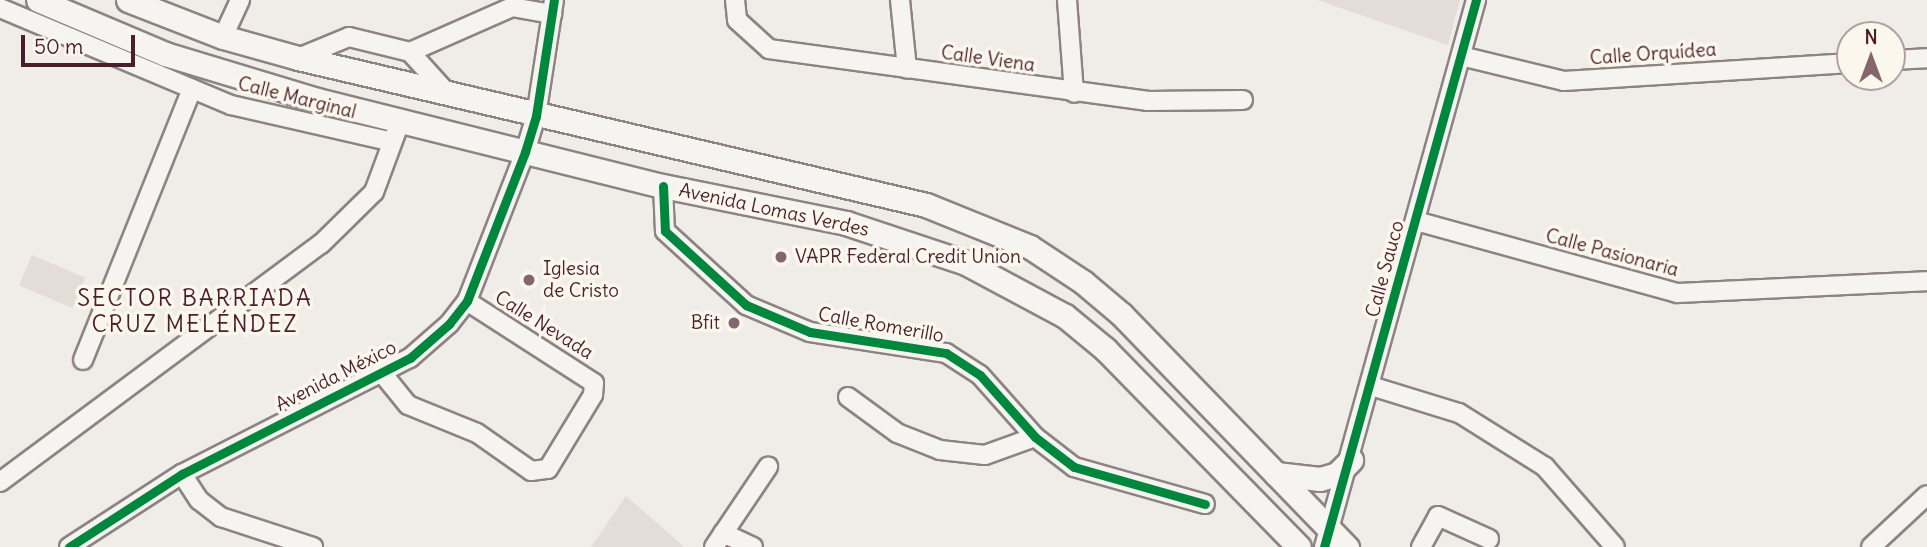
<!DOCTYPE html>
<meta charset="utf-8">
<style>
body{margin:0}
#map{position:relative;width:1927px;height:547px;overflow:hidden;background:#f0ede8;font-family:Delius,sans-serif}
div>[style]{position:absolute}
.green>*{inset:0;background:#e4ddd7;transform-origin:0 0}
.roads{filter:drop-shadow(2px 0 #8d8383) drop-shadow(-2px 0 #8d8383) drop-shadow(0 2px #8d8383) drop-shadow(0 -2px #8d8383)}
.minor>*{height:18px;margin:-9px;padding:0 9px;transform-origin:9px;border-radius:9px;background:#f5f4f0}
.major>*{height:23px;margin:-11.5px;padding:0 11.5px;transform-origin:11.5px;border-radius:11.5px;background:#f5f4f0}
.cycleway>*{height:9px;margin:-4.5px;padding:0 4.5px;transform-origin:4.5px;border-radius:4.5px;background:#00873e}
.dots>*{width:19px;height:19px;translate:-50% -50%;box-sizing:border-box;border:4px solid #fbf7ec;border-radius:50%}
span{translate:-50% -50%;white-space:nowrap;text-align:center;line-height:1.15;-webkit-text-stroke:7px #fbf7ec;paint-order:stroke}
.street-label{font-size:19px;color:#4a1f2b}
.poi-label{font-size:19px;color:#4a1f2b}
.left{translate:0 -50%;text-align:left}
.right{translate:-100% -50%;text-align:right}
.quarter-label{font-size:23px;color:#4a1f2b;letter-spacing:2px}
.north{position:absolute;left:1836px;top:21px;width:70px;height:70px;box-sizing:border-box;background:#fbf7ec;border:2px solid #b4a19f;border-radius:50%;rotate:0deg;font-size:19px;font-weight:700;line-height:28px;text-align:center;color:#4a1f2b}
.north::after{content:'';display:block;margin:auto;width:24px;height:32px;background:#84676d;clip-path:polygon(50% 0,100% 100%,50% 72%,0 100%)}
.scale{position:absolute;left:21px;top:35px;width:114px;height:32px;box-sizing:border-box;border:4px solid #4a1f2b;border-top:0;padding-left:9px;font-size:21px;line-height:24px;white-space:nowrap;color:#4a1f2b;-webkit-text-stroke:5px #fbf7ec;paint-order:stroke}
</style>
<div id="map">
<div class="green">
<div style="clip-path:polygon(1317px 0,1460px 0,1448px 45px)"></div>
<div style="left:32px;top:255px;width:58px;height:33px;rotate:23deg"></div>
<div style="clip-path:polygon(626px 496px,673px 537px,684px 547px,591px 547px)"></div>
</div>
<div class="roads">
<div class="minor">
<div style="left:735px;top:0;width:20px;rotate:84deg"></div>
<div style="left:737px;top:20px;width:43px;rotate:42.2deg"></div>
<div style="left:769px;top:49px;width:383px;rotate:7.8deg"></div>
<div style="left:1148px;top:101px;width:95px;rotate:-0.6deg"></div>
<div style="left:900px;top:0;width:69px;rotate:84.2deg"></div>
<div style="left:1067px;top:0;width:93px;rotate:85.7deg"></div>
<div style="left:0;top:8px;width:251px;rotate:22.8deg"></div>
<div style="left:231px;top:105px;width:165px;rotate:12.9deg"></div>
<div style="left:223px;top:37px;width:41px;rotate:-65.3deg"></div>
<div style="left:410px;top:52px;width:111px;rotate:-23.8deg"></div>
<div style="left:512px;top:7px;width:41px;rotate:9.9deg"></div>
<div style="left:1461px;top:56px;width:106px;rotate:13.6deg"></div>
<div style="left:1564px;top:81px;width:287px;rotate:-3.6deg"></div>
<div style="left:298px;top:58px;width:55px;rotate:-22.4deg"></div>
<div style="left:349px;top:37px;width:63px;rotate:13.8deg"></div>
<div style="left:410px;top:52px;width:58px;rotate:47.8deg"></div>
<div style="left:1892px;top:60px;width:35px;rotate:-3deg"></div>
<div style="left:663px;top:186px;width:45px;rotate:87.5deg"></div>
<div style="left:665px;top:231px;width:110px;rotate:42.4deg"></div>
<div style="left:746px;top:305px;width:69px;rotate:22.9deg"></div>
<div style="left:810px;top:332px;width:138px;rotate:8.8deg"></div>
<div style="left:946px;top:353px;width:40px;rotate:32.9deg"></div>
<div style="left:980px;top:375px;width:83px;rotate:48.4deg"></div>
<div style="left:1035px;top:437px;width:49px;rotate:37.6deg"></div>
<div style="left:1074px;top:467px;width:136px;rotate:15.8deg"></div>
<div style="left:1416px;top:221px;width:271px;rotate:15.4deg"></div>
<div style="left:1677px;top:293px;width:250px;rotate:-2.7deg"></div>
<div style="left:83px;top:360px;width:292px;rotate:-68.1deg"></div>
<div style="left:382px;top:373px;width:41px;rotate:50.9deg"></div>
<div style="left:408px;top:405px;width:74px;rotate:22.1deg"></div>
<div style="left:477px;top:433px;width:66px;rotate:35.1deg"></div>
<div style="left:531px;top:471px;width:17px;rotate:-7deg"></div>
<div style="left:548px;top:469px;width:87px;rotate:-58.7deg"></div>
<div style="left:593px;top:395px;width:12px;rotate:-85deg"></div>
<div style="left:594px;top:383px;width:151px;rotate:-147.2deg"></div>
<div style="left:1371px;top:386px;width:92px;rotate:17.1deg"></div>
<div style="left:1459px;top:413px;width:102px;rotate:32.1deg"></div>
<div style="left:1545px;top:467px;width:106px;rotate:48.8deg"></div>
<div style="left:848px;top:397px;width:61px;rotate:36.3deg"></div>
<div style="left:897px;top:433px;width:46px;rotate:21.6deg"></div>
<div style="left:940px;top:450px;width:45px;rotate:6.3deg"></div>
<div style="left:985px;top:455px;width:53px;rotate:-19.8deg"></div>
<div style="left:182px;top:474px;width:31px;rotate:57deg"></div>
<div style="left:199px;top:500px;width:28px;rotate:38deg"></div>
<div style="left:221px;top:517px;width:97px;rotate:18.1deg"></div>
<div style="left:0;top:482px;width:400px;rotate:-36.6deg"></div>
<div style="left:321px;top:244px;width:74px;rotate:-44.5deg"></div>
<div style="left:374px;top:192px;width:75px;rotate:-69.6deg"></div>
<div style="left:723px;top:533px;width:33px;rotate:25deg"></div>
<div style="left:69px;top:547px;width:135px;rotate:-32.9deg"></div>
<div style="left:182px;top:474px;width:256px;rotate:-27deg"></div>
<div style="left:410px;top:358px;width:52px;rotate:-41.1deg"></div>
<div style="left:449px;top:324px;width:29px;rotate:-52deg"></div>
<div style="left:467px;top:301px;width:160px;rotate:-68.7deg"></div>
<div style="left:525px;top:152px;width:38px;rotate:-73deg"></div>
<div style="left:536px;top:116px;width:117px;rotate:-81.2deg"></div>
<div style="left:714px;top:547px;width:97px;rotate:-56deg"></div>
<div style="left:1324px;top:547px;width:568px;rotate:-74.47deg"></div>
<div style="left:1421px;top:547px;width:35px;rotate:-61deg"></div>
<div style="left:1438px;top:516px;width:56px;rotate:24.3deg"></div>
<div style="left:1871px;top:547px;width:76px;rotate:-42.9deg"></div>
</div>
<div class="major">
<div style="left:38px;top:0;width:138px;rotate:23deg"></div>
<div style="left:165px;top:54px;width:159px;rotate:16.8deg"></div>
<div style="left:317px;top:100px;width:357px;rotate:14deg"></div>
<div style="left:663px;top:186px;width:187px;rotate:11.4deg"></div>
<div style="left:846px;top:223px;width:126px;rotate:18.4deg"></div>
<div style="left:966px;top:263px;width:112px;rotate:28.2deg"></div>
<div style="left:1065px;top:316px;width:52px;rotate:39.5deg"></div>
<div style="left:1105px;top:349px;width:277px;rotate:45.6deg"></div>
<div style="left:128px;top:0;width:102px;rotate:21.3deg"></div>
<div style="left:223px;top:37px;width:78px;rotate:15.6deg"></div>
<div style="left:298px;top:58px;width:645px;rotate:13.17deg"></div>
<div style="left:926px;top:205px;width:112px;rotate:22deg"></div>
<div style="left:1030px;top:247px;width:64px;rotate:33.4deg"></div>
<div style="left:1083px;top:282px;width:50px;rotate:40.1deg"></div>
<div style="left:1121px;top:314px;width:325px;rotate:45.9deg"></div>
<div style="left:1276px;top:474px;width:44px;rotate:6.5deg"></div>
<div style="left:1320px;top:479px;width:18px;rotate:-16deg"></div>
<div style="left:1337px;top:474px;width:20px;rotate:-45deg"></div>
</div>
</div>
<div class="cycleway">
<div style="left:663px;top:186px;width:45px;rotate:87.5deg"></div>
<div style="left:665px;top:231px;width:110px;rotate:42.4deg"></div>
<div style="left:746px;top:305px;width:69px;rotate:22.9deg"></div>
<div style="left:810px;top:332px;width:138px;rotate:8.8deg"></div>
<div style="left:946px;top:353px;width:40px;rotate:32.9deg"></div>
<div style="left:980px;top:375px;width:83px;rotate:48.4deg"></div>
<div style="left:1035px;top:437px;width:49px;rotate:37.6deg"></div>
<div style="left:1074px;top:467px;width:136px;rotate:15.8deg"></div>
<div style="left:69px;top:547px;width:135px;rotate:-32.9deg"></div>
<div style="left:182px;top:474px;width:256px;rotate:-27deg"></div>
<div style="left:410px;top:358px;width:52px;rotate:-41.1deg"></div>
<div style="left:449px;top:324px;width:29px;rotate:-52deg"></div>
<div style="left:467px;top:301px;width:160px;rotate:-68.7deg"></div>
<div style="left:525px;top:152px;width:38px;rotate:-73deg"></div>
<div style="left:536px;top:116px;width:117px;rotate:-81.2deg"></div>
<div style="left:1324px;top:547px;width:568px;rotate:-74.47deg"></div>
</div>
<div class="dots">
<div style="left:781px;top:257px;background:#84676d"></div>
<div style="left:529px;top:280px;background:#84676d"></div>
<div style="left:734px;top:323px;background:#84676d"></div>
</div>
<div class="street-label">
<span style="left:1653px;top:54px;rotate:-4deg">Calle Orquídea</span>
<span style="left:988px;top:59px;rotate:8deg">Calle Viena</span>
<span style="left:297px;top:98px;rotate:14deg">Calle Marginal</span>
<span style="left:774px;top:210px;rotate:12deg">Avenida Lomas Verdes</span>
<span style="left:1612px;top:253px;rotate:15deg">Calle Pasionaria</span>
<span style="left:1385px;top:269px;rotate:-75deg">Calle Sauco</span>
<span style="left:544px;top:325px;rotate:32deg">Calle Nevada</span>
<span style="left:881px;top:325px;rotate:10deg">Calle Romerillo</span>
<span style="left:336px;top:376px;rotate:-27deg">Avenida México</span>
</div>
<div class="poi-label">
<span class="left" style="left:795px;top:257px">VAPR Federal Credit Union</span>
<span class="left" style="left:543px;top:280px">Iglesia<br>de Cristo</span>
<span class="right" style="left:720px;top:323px">Bfit</span>
</div>
<div class="quarter-label">
<span style="left:195px;top:311px">SECTOR BARRIADA<br>CRUZ MELÉNDEZ</span>
</div>
<div class="north">N</div>
<div class="scale">50 m</div>
</div>
